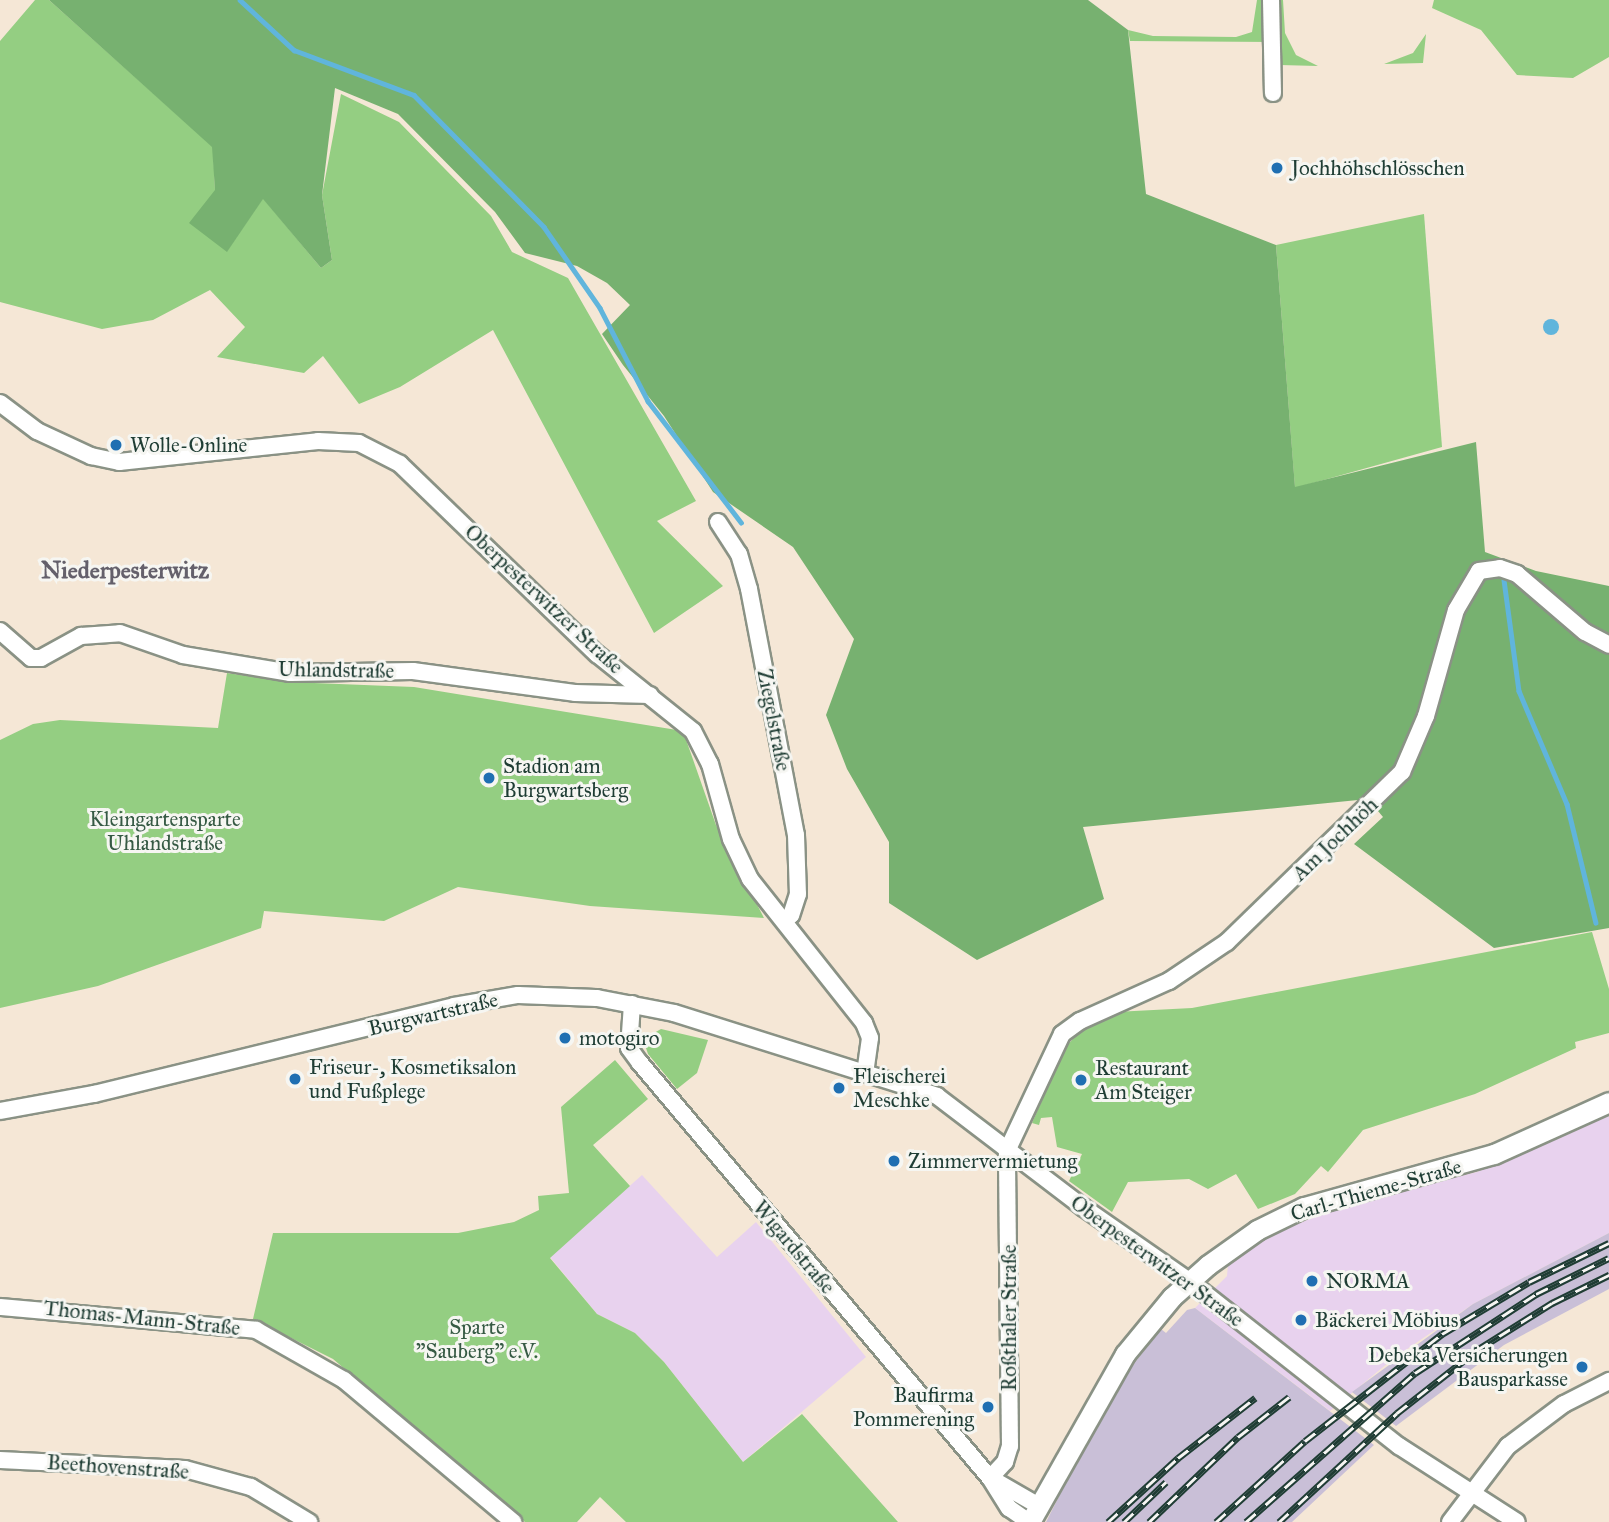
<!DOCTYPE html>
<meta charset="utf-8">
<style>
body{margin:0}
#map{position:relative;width:1609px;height:1522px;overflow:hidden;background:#f5e7d6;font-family:"IM FELL Great Primer",serif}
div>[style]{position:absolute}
.built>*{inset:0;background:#e8d2ee}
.industrial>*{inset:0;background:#c9bfd7}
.green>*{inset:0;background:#94ce82}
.forest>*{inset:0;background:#77b170}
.water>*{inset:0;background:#60b5dc}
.round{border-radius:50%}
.stream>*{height:4.5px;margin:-2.25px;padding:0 2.25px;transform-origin:2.25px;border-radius:2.25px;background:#60b5dc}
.roads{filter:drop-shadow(2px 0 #8a9285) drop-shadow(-2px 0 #8a9285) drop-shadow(0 2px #8a9285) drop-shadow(0 -2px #8a9285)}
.minor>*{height:16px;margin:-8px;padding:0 8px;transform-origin:8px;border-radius:8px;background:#fff}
.major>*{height:19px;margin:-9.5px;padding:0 9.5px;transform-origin:9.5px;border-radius:9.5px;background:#fff}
.rail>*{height:7px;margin-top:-3.5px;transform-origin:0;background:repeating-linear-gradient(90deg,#f6f6f2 0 13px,#1f3d34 0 26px);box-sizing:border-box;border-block:2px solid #1f3d34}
.dots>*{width:19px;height:19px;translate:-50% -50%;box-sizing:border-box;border:4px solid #f6f6f2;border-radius:50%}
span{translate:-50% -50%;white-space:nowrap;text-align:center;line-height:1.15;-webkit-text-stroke:6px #f6f6f2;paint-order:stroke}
.poi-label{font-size:21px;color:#1f3d34}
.left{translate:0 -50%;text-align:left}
.right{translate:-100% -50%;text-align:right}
.street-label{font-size:21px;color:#1f3d34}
.park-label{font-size:21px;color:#365a44}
.quarter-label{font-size:24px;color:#64606b;font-weight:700}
</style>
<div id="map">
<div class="built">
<div style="clip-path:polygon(1609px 1116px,1609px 1233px,1473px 1304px,1394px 1358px,1330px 1411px,1195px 1308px,1227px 1276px,1228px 1264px,1268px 1236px,1346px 1204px,1477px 1172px)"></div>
<div style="clip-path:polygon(642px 1175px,717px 1257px,756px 1222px,866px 1357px,743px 1462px,664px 1362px,635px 1333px,597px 1314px,550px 1257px)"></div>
</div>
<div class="industrial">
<div style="clip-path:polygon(1609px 1233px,1609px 1289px,1504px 1345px,1396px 1426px,1352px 1392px,1473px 1304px)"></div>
<div style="clip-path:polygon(1195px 1308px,1374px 1445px,1292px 1522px,1046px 1522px,1091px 1433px,1132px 1366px,1161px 1329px,1166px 1333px,1187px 1310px)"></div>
</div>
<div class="green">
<div style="clip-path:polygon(35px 0,49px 0,213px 147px,215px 190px,227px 251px,263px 198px,321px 268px,332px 260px,322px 195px,341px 94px,399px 122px,491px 216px,512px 252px,568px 278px,696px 501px,657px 521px,723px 586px,654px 633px,493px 330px,400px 387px,359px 404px,323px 356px,304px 373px,217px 357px,245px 327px,210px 290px,153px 320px,102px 329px,0 302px,0 41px)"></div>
<div style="clip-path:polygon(1257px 0,1283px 0,1285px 33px,1296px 55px,1318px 66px,1280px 65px,1279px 42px,1130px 41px,1128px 30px,1153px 36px,1236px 37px,1252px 32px)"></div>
<div style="clip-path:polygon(1434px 0,1609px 0,1609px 57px,1573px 78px,1517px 75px,1481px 30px,1432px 8px)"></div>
<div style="clip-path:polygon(1426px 34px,1423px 63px,1384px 64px,1413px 53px)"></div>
<div style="clip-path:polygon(1424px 214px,1442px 447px,1295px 488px,1276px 245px)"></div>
<div style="clip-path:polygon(227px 673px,289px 682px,414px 687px,683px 731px,716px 825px,764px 918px,590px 906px,458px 887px,384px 921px,264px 911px,261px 928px,98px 986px,0 1008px,0 740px,33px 724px,60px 720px,218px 728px)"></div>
<div style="clip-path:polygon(1592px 932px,1609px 989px,1609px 1033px,1575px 1042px,1576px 1048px,1475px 1094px,1363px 1130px,1328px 1172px,1321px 1166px,1295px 1194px,1258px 1209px,1236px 1174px,1208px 1189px,1189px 1179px,1128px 1182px,1112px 1212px,1069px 1181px,1082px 1154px,1057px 1147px,1052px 1117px,1041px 1118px,1039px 1125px,1032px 1123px,1065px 1048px,1078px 1033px,1115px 1012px,1192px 1008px)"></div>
<div style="clip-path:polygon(661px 1029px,708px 1040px,697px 1073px,677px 1089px,648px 1054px,645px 1045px,647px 1037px)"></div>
<div style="clip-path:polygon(615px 1060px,648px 1099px,593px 1145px,630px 1186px,550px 1258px,597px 1314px,635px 1333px,664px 1362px,743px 1462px,802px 1414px,898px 1522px,626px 1522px,600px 1497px,577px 1522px,525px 1522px,333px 1359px,253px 1319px,273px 1233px,458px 1233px,514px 1222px,539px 1210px,538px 1196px,569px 1193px,561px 1107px)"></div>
</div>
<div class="forest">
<div style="clip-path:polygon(49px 0,1088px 0,1128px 30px,1146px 194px,1276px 245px,1295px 487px,1476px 442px,1485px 552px,1536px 571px,1609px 586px,1609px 928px,1494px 948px,1354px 844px,1383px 817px,1368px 799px,1083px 827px,1104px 899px,977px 960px,889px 903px,889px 842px,847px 769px,826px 715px,854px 639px,793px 547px,713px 492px,664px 416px,623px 365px,602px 334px,630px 305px,607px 283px,577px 266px,525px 253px,495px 212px,398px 114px,335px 88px,322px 195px,332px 260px,321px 268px,263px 199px,227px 252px,189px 223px,215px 190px,212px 147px)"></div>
</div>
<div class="water">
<div class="round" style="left:1543px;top:319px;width:16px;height:16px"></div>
</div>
<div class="stream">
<div style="left:240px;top:0;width:74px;rotate:42.8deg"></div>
<div style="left:294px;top:50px;width:128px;rotate:20.6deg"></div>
<div style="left:414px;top:95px;width:185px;rotate:45.4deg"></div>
<div style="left:544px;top:227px;width:98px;rotate:55.3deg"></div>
<div style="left:600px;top:308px;width:105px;rotate:62.7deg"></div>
<div style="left:648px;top:401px;width:153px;rotate:52.5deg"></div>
<div style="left:1504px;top:580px;width:112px;rotate:82.3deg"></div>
<div style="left:1519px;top:691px;width:123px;rotate:67deg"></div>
<div style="left:1567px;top:804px;width:122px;rotate:76.3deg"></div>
</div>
<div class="roads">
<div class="minor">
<div style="left:1271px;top:0;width:93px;rotate:88.8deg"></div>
<div style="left:0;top:403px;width:46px;rotate:37.1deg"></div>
<div style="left:37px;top:431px;width:60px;rotate:24.8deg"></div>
<div style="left:91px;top:456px;width:29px;rotate:12deg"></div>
<div style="left:119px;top:462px;width:200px;rotate:-6deg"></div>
<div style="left:318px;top:441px;width:41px;rotate:2.8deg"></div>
<div style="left:359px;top:443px;width:46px;rotate:27.1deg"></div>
<div style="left:400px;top:464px;width:274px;rotate:44deg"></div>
<div style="left:597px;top:654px;width:123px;rotate:38.7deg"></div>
<div style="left:693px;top:731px;width:37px;rotate:63deg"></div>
<div style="left:710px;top:764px;width:78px;rotate:74.4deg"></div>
<div style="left:731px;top:839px;width:44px;rotate:64.6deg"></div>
<div style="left:750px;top:879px;width:184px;rotate:51.6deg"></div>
<div style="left:864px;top:1023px;width:16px;rotate:68deg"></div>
<div style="left:870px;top:1038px;width:34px;rotate:98deg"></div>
<div style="left:718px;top:522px;width:38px;rotate:57deg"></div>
<div style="left:739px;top:554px;width:36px;rotate:74deg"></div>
<div style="left:749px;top:589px;width:250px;rotate:79.2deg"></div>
<div style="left:796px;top:835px;width:59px;rotate:88.1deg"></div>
<div style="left:798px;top:894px;width:22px;rotate:108deg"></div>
<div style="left:791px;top:915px;width:9px;rotate:139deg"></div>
<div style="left:0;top:631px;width:41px;rotate:41.1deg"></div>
<div style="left:31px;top:658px;width:10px"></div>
<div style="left:41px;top:658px;width:46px;rotate:-28.8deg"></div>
<div style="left:81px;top:636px;width:39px;rotate:-4deg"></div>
<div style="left:120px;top:633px;width:67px;rotate:19.2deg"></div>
<div style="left:183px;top:655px;width:109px;rotate:9.5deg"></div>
<div style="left:290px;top:673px;width:123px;rotate:-0.9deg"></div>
<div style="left:413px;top:671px;width:163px;rotate:7.7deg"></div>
<div style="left:575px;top:693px;width:75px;rotate:1.5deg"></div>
<div style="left:632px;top:1004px;width:44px;rotate:93.9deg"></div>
<div style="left:629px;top:1048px;width:19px;rotate:54deg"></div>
<div style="left:640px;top:1063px;width:543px;rotate:49.86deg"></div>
<div style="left:990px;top:1478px;width:36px;rotate:58deg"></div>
<div style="left:1009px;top:1508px;width:24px;rotate:35deg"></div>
<div style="left:0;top:1111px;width:96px;rotate:-10.3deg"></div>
<div style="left:94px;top:1094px;width:371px;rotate:-13.7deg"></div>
<div style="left:454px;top:1006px;width:65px;rotate:-9.8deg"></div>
<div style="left:518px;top:995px;width:79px;rotate:2.2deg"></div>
<div style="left:597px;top:998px;width:78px;rotate:11deg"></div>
<div style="left:674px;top:1013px;width:276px;rotate:17.5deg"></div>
<div style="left:937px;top:1096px;width:185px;rotate:37.3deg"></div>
<div style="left:1084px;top:1208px;width:128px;rotate:34.8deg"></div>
<div style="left:1189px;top:1281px;width:267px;rotate:38.2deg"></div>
<div style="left:1399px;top:1446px;width:140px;rotate:32.8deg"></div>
<div style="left:1007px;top:1151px;width:129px;rotate:-64.8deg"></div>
<div style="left:1062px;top:1034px;width:22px;rotate:-36deg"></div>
<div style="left:1080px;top:1021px;width:98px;rotate:-24.2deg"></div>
<div style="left:1169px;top:981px;width:70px;rotate:-33.9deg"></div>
<div style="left:1227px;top:942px;width:244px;rotate:-44.2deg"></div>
<div style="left:1402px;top:772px;width:61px;rotate:-66.8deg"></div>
<div style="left:1426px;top:716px;width:110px;rotate:-74.2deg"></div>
<div style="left:1456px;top:610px;width:45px;rotate:-59.5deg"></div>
<div style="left:1479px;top:571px;width:21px;rotate:-8deg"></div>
<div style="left:1500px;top:568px;width:18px;rotate:19deg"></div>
<div style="left:1517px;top:574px;width:89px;rotate:40.5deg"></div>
<div style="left:1585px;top:632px;width:27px;rotate:28deg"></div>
<div style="left:0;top:1307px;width:257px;rotate:5.1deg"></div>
<div style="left:256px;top:1330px;width:101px;rotate:29.6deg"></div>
<div style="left:344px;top:1380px;width:221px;rotate:40deg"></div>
<div style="left:0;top:1460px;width:185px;rotate:2.8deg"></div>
<div style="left:185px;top:1469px;width:68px;rotate:15.3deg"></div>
<div style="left:251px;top:1487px;width:68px;rotate:31.1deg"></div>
<div style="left:990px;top:1478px;width:22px;rotate:-47deg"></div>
<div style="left:1005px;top:1462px;width:17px;rotate:-73deg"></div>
<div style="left:1010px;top:1446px;width:295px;rotate:-90.6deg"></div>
<div style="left:992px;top:1479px;width:54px;rotate:29.9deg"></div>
<div style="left:1450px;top:1522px;width:96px;rotate:-52.7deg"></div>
<div style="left:1508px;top:1446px;width:70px;rotate:-36.9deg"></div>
<div style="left:1564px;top:1404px;width:51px;rotate:-27.1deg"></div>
</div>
<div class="major">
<div style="left:1030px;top:1522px;width:193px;rotate:-60.5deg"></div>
<div style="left:1125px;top:1354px;width:74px;rotate:-50.5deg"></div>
<div style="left:1172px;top:1297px;width:48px;rotate:-41.6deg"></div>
<div style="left:1208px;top:1265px;width:60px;rotate:-35.5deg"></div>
<div style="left:1257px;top:1230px;width:52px;rotate:-26.1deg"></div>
<div style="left:1304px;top:1207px;width:197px;rotate:-15.6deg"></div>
<div style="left:1494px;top:1154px;width:126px;rotate:-24.3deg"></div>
</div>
</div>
<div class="rail">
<div style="left:1108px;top:1522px;width:95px;rotate:-42.4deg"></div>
<div style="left:1178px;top:1458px;width:98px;rotate:-37.9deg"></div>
<div style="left:1124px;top:1522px;width:58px;rotate:-43.6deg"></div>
<div style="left:1149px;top:1522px;width:123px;rotate:-43.7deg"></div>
<div style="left:1238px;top:1437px;width:65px;rotate:-38.1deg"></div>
<div style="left:1216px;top:1522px;width:120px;rotate:-42.3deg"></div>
<div style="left:1305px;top:1441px;width:174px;rotate:-38deg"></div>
<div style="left:1442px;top:1334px;width:101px;rotate:-30.9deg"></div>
<div style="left:1529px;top:1282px;width:89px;rotate:-26deg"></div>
<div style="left:1246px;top:1522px;width:225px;rotate:-41.4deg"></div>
<div style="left:1415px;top:1373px;width:145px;rotate:-33.1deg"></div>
<div style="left:1536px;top:1294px;width:81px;rotate:-26.3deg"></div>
<div style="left:1279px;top:1522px;width:161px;rotate:-42.7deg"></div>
<div style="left:1397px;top:1413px;width:102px;rotate:-38.2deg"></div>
<div style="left:1477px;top:1350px;width:89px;rotate:-32.1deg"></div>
<div style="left:1552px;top:1303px;width:64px;rotate:-26.2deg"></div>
</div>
<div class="dots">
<div style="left:1277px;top:168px;background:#1f6fb2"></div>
<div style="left:116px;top:445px;background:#1f6fb2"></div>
<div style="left:489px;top:778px;background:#1f6fb2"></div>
<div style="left:565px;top:1038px;background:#1f6fb2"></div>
<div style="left:295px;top:1079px;background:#1f6fb2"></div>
<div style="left:1081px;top:1080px;background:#1f6fb2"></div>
<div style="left:839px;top:1088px;background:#1f6fb2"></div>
<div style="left:894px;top:1161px;background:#1f6fb2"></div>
<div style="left:1312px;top:1281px;background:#1f6fb2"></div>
<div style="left:1301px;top:1320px;background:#1f6fb2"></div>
<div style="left:1582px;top:1367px;background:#1f6fb2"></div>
<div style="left:988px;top:1407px;background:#1f6fb2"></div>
</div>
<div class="poi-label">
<span class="left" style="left:1291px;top:168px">Jochhöhschlösschen</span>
<span class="left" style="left:130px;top:445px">Wolle-Online</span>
<span class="left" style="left:503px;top:778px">Stadion am<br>Burgwartsberg</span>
<span class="left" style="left:579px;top:1038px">motogiro</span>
<span class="left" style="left:309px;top:1079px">Friseur-, Kosmetiksalon<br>und Fußplege</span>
<span class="left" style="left:1095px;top:1080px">Restaurant<br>Am Steiger</span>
<span class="left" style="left:853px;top:1088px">Fleischerei<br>Meschke</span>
<span class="left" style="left:908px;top:1161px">Zimmervermietung</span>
<span class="left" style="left:1326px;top:1281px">NORMA</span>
<span class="left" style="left:1315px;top:1320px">Bäckerei Möbius</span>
<span class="right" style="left:1568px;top:1367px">Debeka Versicherungen<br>Bausparkasse</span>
<span class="right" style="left:974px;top:1407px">Baufirma<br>Pommerening</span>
</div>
<div class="street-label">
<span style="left:544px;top:599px;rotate:43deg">Oberpesterwitzer Straße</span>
<span style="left:336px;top:670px;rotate:1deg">Uhlandstraße</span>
<span style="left:774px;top:720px;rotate:79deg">Ziegelstraße</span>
<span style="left:1335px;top:839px;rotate:-44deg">Am Jochhöh</span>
<span style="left:433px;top:1014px;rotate:-13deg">Burgwartstraße</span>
<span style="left:1376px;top:1190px;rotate:-16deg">Carl-Thieme-Straße</span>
<span style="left:794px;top:1247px;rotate:50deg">Wigardstraße</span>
<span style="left:1157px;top:1261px;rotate:36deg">Oberpesterwitzer Straße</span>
<span style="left:142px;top:1318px;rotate:6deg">Thomas-Mann-Straße</span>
<span style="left:1009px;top:1318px;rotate:-90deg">Roßthaler Straße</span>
<span style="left:118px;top:1467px;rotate:4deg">Beethovenstraße</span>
</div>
<div class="park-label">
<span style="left:165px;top:831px">Kleingartensparte<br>Uhlandstraße</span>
<span style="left:477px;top:1339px">Sparte<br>"Sauberg" e.V.</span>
</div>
<div class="quarter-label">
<span style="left:125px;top:571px">Niederpesterwitz</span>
</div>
</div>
